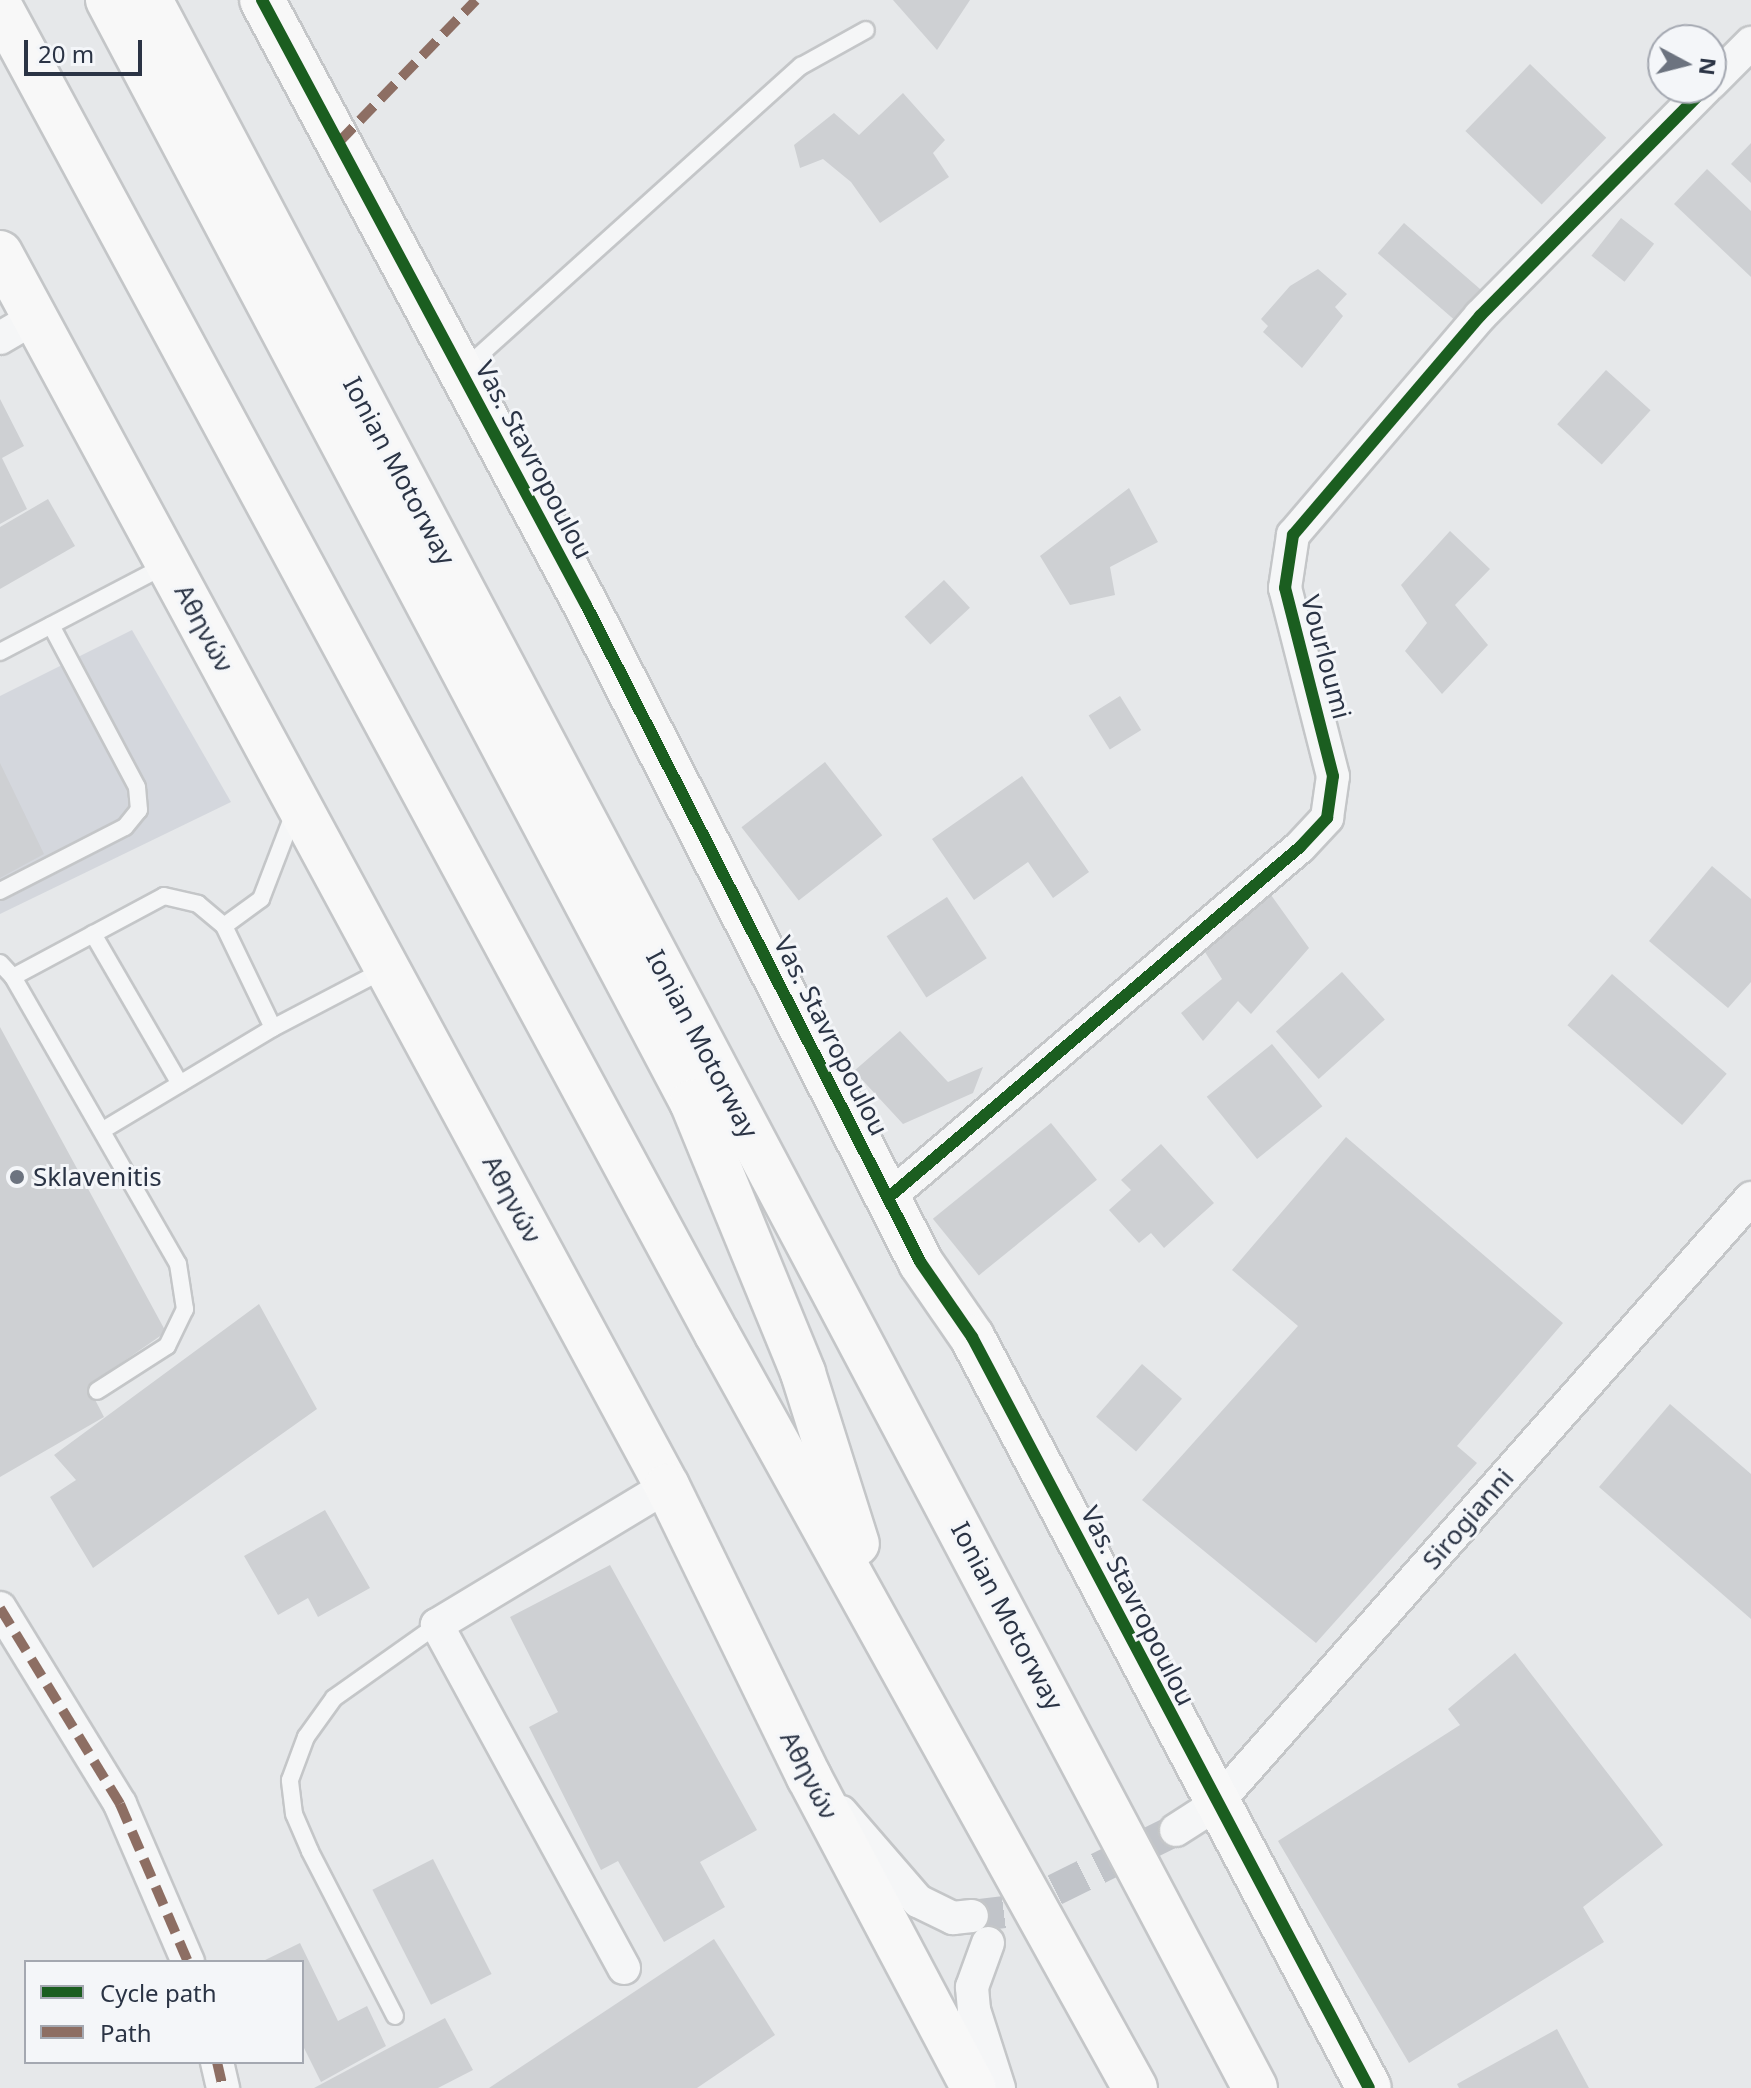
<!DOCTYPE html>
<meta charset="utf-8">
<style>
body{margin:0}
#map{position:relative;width:1751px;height:2088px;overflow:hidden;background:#e6e8ea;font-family:"Noto Sans",sans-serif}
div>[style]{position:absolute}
.built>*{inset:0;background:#d4d7dd}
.building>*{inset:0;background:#ced0d3;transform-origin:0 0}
.street-tunnel>*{height:32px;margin-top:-16px;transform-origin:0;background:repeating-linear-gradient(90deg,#c1c4c9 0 32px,transparent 0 48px)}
.roads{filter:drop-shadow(2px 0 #c4c6c8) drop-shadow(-2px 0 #c4c6c8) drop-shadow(0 2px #c4c6c8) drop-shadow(0 -2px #c4c6c8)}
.lane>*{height:16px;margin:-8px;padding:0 8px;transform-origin:8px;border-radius:8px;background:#f5f6f7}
.street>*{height:32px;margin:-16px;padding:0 16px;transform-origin:16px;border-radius:16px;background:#f5f6f7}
.secondary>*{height:44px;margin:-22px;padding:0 22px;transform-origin:22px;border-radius:22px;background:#f8f8f8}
.primary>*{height:44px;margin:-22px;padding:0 22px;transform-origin:22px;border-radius:22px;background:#f8f8f8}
.highway>*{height:44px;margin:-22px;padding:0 22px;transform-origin:22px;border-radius:22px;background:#f8f8f8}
.quiet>*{height:10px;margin-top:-5px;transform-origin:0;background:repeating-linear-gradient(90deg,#8d6e63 0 20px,transparent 0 30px)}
.cycleway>*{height:12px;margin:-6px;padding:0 6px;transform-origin:6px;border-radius:6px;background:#1b5e20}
.dots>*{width:22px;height:22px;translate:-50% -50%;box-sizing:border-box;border:4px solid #f4f6f9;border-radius:50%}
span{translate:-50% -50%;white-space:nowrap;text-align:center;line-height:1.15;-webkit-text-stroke:6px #f4f6f9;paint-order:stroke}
.street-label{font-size:26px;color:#2b3445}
.poi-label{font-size:26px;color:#2b3445}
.left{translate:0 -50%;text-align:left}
.legend{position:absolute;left:24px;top:1960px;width:280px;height:104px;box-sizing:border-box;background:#f4f6f9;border:2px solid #a4a8b1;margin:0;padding:10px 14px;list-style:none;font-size:24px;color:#2b3445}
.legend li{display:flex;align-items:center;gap:16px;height:40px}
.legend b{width:40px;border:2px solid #a4a8b1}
.north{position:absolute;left:1647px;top:24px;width:80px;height:80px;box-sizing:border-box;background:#f4f6f9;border:2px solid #a4a8b1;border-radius:50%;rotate:97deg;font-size:22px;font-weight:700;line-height:32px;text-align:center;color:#2b3445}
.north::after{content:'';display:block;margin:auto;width:28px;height:36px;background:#6c737f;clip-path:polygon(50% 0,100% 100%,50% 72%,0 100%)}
.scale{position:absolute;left:24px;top:40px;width:118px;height:36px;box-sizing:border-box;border:4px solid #2b3445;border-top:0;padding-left:10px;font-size:24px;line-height:28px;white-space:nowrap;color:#2b3445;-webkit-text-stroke:6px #f4f6f9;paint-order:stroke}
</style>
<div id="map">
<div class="built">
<div style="clip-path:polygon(132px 630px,231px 802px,0 914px,0 696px)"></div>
</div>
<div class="building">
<div style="clip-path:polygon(893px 0,970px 0,937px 50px)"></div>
<div style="left:1530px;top:64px;width:106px;height:93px;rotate:44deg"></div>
<div style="clip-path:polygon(903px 93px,945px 140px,933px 153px,949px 177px,880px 223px,851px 182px,823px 159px,800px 168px,794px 145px,834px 113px,859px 135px)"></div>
<div style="clip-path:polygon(1751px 143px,1751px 183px,1731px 164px)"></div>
<div style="clip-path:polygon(1707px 169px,1751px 211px,1751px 277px,1674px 204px)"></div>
<div style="left:1621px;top:218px;width:42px;height:48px;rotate:38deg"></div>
<div style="left:1404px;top:223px;width:103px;height:40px;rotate:41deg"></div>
<div style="clip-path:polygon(1318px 269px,1347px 294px,1335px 307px,1343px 316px,1302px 368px,1263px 332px,1268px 326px,1261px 319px,1290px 286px)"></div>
<div style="left:1606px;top:370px;width:60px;height:73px;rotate:42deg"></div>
<div style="clip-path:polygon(0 399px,24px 446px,2px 458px,27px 509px,0 524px)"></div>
<div style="clip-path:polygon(1129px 488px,1158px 542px,1110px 567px,1115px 595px,1070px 605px,1040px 556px)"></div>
<div style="clip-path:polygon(48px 499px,75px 546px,0 589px,0 527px)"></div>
<div style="clip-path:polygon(1450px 531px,1490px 569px,1455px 605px,1488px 645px,1442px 694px,1405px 651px,1427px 623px,1401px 585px)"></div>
<div style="left:944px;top:580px;width:38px;height:54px;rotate:47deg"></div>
<div style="left:1120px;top:696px;width:40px;height:37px;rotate:58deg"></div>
<div style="left:825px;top:762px;width:93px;height:106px;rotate:52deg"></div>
<div style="clip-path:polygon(0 763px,44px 854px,0 878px)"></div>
<div style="clip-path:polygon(1022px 776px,1089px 872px,1053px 898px,1028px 862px,974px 900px,932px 839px)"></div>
<div style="clip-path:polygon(1712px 866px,1751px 899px,1751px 982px,1728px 1008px,1649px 941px)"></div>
<div style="clip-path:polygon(1271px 895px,1309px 948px,1251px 1014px,1238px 1001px,1203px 1041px,1181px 1013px,1222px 979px,1205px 952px)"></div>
<div style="left:947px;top:897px;width:73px;height:72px;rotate:57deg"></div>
<div style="left:1342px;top:972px;width:64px;height:89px;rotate:48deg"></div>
<div style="left:1612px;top:974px;width:152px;height:68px;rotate:41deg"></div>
<div style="clip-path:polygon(0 1027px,166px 1332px,88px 1386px,104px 1417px,0 1477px)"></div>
<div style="clip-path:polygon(900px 1031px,948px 1082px,983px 1067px,973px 1093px,903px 1124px,854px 1071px)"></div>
<div style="left:1272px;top:1044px;width:80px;height:84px;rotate:51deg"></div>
<div style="left:1051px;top:1123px;width:73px;height:152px;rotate:51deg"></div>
<div style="clip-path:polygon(1346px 1137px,1563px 1323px,1457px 1446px,1477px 1463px,1316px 1643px,1142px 1500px,1298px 1326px,1232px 1270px)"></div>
<div style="clip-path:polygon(1161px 1144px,1214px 1203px,1164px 1248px,1151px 1233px,1139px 1243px,1109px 1210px,1131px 1190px,1121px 1180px)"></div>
<div style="clip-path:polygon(259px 1304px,317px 1409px,93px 1568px,50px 1497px,76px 1480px,54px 1455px)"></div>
<div style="left:1142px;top:1364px;width:53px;height:70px;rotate:41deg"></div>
<div style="clip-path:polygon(1670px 1404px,1751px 1474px,1751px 1619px,1599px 1487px)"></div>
<div style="clip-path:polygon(325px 1510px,370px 1588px,318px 1617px,308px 1598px,278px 1615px,244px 1556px)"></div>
<div style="clip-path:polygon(610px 1565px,757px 1830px,700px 1862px,725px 1907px,664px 1942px,618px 1861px,601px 1870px,529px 1727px,558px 1712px,510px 1617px)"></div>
<div style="clip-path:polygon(1515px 1653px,1663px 1845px,1583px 1907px,1604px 1942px,1409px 2063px,1278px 1841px,1460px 1725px,1448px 1709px)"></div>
<div style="left:433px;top:1859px;width:129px;height:68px;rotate:63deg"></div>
<div style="clip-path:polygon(714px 1939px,775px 2035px,697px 2088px,489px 2088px)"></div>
<div style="clip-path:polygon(300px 1943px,338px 2021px,367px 2006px,386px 2046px,321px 2082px,302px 2044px,302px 1962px,261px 1962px)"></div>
<div style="clip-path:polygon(445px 2018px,473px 2070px,438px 2088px,314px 2088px)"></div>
<div style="clip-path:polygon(1557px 2029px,1589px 2088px,1459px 2088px,1457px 2084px)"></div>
</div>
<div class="street-tunnel">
<div style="left:972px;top:1916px;width:40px;rotate:-7.1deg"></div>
<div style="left:1012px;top:1911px;width:183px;rotate:-26.3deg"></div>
</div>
<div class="roads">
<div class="lane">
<div style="left:463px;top:370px;width:455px;rotate:-42deg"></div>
<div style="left:801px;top:66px;width:74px;rotate:-29deg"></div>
<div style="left:0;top:652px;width:190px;rotate:-27.6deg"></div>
<div style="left:0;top:891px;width:140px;rotate:-27.1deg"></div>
<div style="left:125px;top:827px;width:22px;rotate:-51deg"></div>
<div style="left:139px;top:810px;width:23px;rotate:-95deg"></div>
<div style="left:137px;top:787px;width:183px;rotate:-118deg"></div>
<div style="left:224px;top:926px;width:46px;rotate:-36.1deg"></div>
<div style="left:261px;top:899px;width:92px;rotate:-69deg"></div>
<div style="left:93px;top:934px;width:173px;rotate:59.9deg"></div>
<div style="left:0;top:963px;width:19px;rotate:47deg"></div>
<div style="left:13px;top:977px;width:331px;rotate:60.1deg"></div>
<div style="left:178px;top:1264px;width:46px;rotate:81.2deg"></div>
<div style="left:185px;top:1309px;width:41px;rotate:115.9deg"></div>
<div style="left:167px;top:1346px;width:83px;rotate:147.3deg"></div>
<div style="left:13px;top:977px;width:171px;rotate:-28.2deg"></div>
<div style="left:164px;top:896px;width:35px;rotate:13deg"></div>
<div style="left:198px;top:904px;width:34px;rotate:40deg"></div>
<div style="left:224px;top:926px;width:113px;rotate:64.3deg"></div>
<div style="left:103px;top:1130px;width:198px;rotate:-31deg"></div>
<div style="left:273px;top:1028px;width:127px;rotate:-27.6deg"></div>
<div style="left:395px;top:2016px;width:186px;rotate:-117.3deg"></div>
<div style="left:310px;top:1851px;width:40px;rotate:-113.4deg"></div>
<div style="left:294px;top:1814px;width:34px;rotate:-97deg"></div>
<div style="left:290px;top:1780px;width:46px;rotate:-69.6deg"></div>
<div style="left:306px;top:1737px;width:48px;rotate:-54.3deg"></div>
<div style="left:334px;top:1698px;width:126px;rotate:-35.3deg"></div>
</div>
<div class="street">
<div style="left:1711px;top:83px;width:57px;rotate:-45deg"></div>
<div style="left:0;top:338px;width:42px;rotate:-30.3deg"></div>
<div style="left:889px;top:1197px;width:540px;rotate:-40.42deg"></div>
<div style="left:1300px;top:847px;width:40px;rotate:-47deg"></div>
<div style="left:1327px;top:818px;width:42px;rotate:-81.9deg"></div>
<div style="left:1333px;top:776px;width:194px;rotate:-104.3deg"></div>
<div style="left:1285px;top:588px;width:54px;rotate:-81.4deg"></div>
<div style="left:1293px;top:535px;width:288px;rotate:-49.5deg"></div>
<div style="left:1480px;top:316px;width:321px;rotate:-45.3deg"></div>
<div style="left:0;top:1608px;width:230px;rotate:58.5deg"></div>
<div style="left:120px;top:1804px;width:172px;rotate:66.7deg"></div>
<div style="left:841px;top:1812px;width:118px;rotate:49.1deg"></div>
<div style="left:918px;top:1901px;width:39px;rotate:26deg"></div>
<div style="left:953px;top:1918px;width:19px;rotate:-6deg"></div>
<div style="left:1176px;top:1830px;width:46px;rotate:-32.7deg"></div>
<div style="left:1215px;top:1805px;width:810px;rotate:-48.55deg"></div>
<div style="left:988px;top:1943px;width:47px;rotate:110deg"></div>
<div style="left:972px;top:1987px;width:23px;rotate:85deg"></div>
<div style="left:974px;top:2010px;width:82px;rotate:72.2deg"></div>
<div style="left:624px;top:1968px;width:391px;rotate:-118.6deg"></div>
<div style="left:437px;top:1625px;width:269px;rotate:-31.1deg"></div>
<div style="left:217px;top:2062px;width:27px;rotate:77deg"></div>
</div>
<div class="secondary">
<div style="left:262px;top:0;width:686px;rotate:61.83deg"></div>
<div style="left:586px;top:605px;width:738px;rotate:63.02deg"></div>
<div style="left:921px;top:1263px;width:90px;rotate:55.4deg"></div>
<div style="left:972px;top:1337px;width:849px;rotate:62.14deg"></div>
</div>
<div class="primary">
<div style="left:0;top:253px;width:1402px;rotate:61.59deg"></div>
<div style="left:667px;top:1486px;width:324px;rotate:64deg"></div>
<div style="left:809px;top:1777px;width:352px;rotate:62.1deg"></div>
</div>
<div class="highway">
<div style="left:108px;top:0;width:1247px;rotate:62.08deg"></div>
<div style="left:692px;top:1102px;width:293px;rotate:67.7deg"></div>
<div style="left:803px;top:1373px;width:179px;rotate:72.5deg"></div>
<div style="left:150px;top:0;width:2362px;rotate:62.11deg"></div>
<div style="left:0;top:7px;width:1508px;rotate:61.62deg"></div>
<div style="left:717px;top:1334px;width:862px;rotate:61deg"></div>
</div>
</div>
<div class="quiet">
<div style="left:339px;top:142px;width:197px;rotate:-46deg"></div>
<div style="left:0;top:1608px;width:230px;rotate:58.5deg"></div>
<div style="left:120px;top:1804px;width:172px;rotate:66.7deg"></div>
<div style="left:217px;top:2062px;width:27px;rotate:77deg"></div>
</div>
<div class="cycleway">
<div style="left:262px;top:0;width:686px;rotate:61.83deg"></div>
<div style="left:586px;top:605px;width:738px;rotate:63.02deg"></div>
<div style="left:921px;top:1263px;width:90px;rotate:55.4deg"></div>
<div style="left:972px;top:1337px;width:849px;rotate:62.14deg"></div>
<div style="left:889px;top:1197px;width:540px;rotate:-40.42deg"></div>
<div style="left:1300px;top:847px;width:40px;rotate:-47deg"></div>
<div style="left:1327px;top:818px;width:42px;rotate:-81.9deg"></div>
<div style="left:1333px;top:776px;width:194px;rotate:-104.3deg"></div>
<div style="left:1285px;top:588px;width:54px;rotate:-81.4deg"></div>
<div style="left:1293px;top:535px;width:288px;rotate:-49.5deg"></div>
<div style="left:1480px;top:316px;width:321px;rotate:-45.3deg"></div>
</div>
<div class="dots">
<div style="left:17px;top:1177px;background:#6c737f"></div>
</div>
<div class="street-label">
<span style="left:534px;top:460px;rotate:62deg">Vas. Stavropoulou</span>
<span style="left:399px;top:471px;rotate:62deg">Ionian Motorway</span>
<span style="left:204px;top:628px;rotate:62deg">Αθηνών</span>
<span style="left:1326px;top:657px;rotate:75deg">Vourloumi</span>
<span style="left:831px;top:1036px;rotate:63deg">Vas. Stavropoulou</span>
<span style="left:702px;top:1044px;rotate:62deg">Ionian Motorway</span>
<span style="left:512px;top:1199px;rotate:62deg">Αθηνών</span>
<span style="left:1468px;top:1519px;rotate:-49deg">Sirogianni</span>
<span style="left:1138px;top:1606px;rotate:63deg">Vas. Stavropoulou</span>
<span style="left:1007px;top:1616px;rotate:62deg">Ionian Motorway</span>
<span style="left:809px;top:1775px;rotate:63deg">Αθηνών</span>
</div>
<div class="poi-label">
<span class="left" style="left:33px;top:1177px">Sklavenitis</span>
</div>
<ul class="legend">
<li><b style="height:10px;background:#1b5e20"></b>Cycle path</li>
<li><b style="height:10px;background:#8d6e63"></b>Path</li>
</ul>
<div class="north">N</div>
<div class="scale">20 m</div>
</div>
